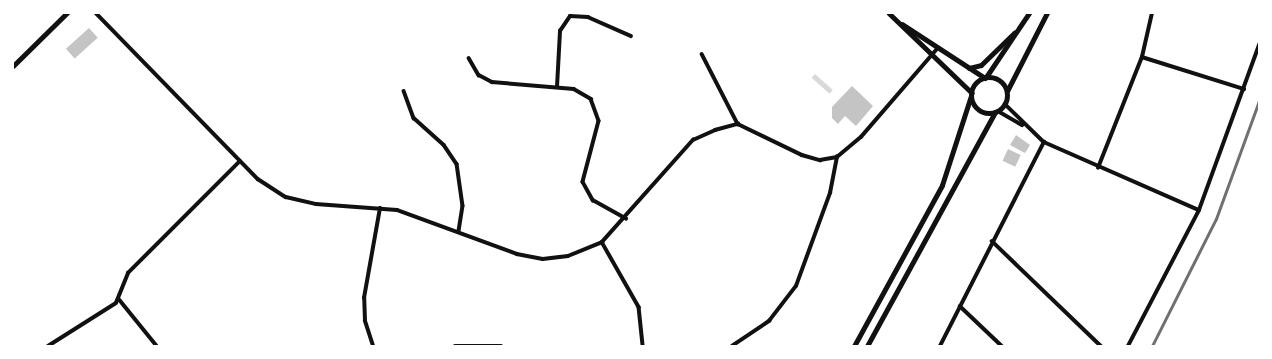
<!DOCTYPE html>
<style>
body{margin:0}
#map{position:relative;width:1272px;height:359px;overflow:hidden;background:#fff;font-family:Inter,sans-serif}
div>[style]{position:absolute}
.water>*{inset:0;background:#d9d9d9;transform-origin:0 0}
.building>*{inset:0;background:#c4c4c4;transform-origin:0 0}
.minor>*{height:3.5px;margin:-1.75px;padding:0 1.75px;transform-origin:1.75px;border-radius:1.75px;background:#111}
.tertiary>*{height:4.5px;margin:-2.25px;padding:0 2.25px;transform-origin:2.25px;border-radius:2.25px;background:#111}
.secondary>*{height:5px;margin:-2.5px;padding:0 2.5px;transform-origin:2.5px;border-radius:2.5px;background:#111}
.secondary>.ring{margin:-2.5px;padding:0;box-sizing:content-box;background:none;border:5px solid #111;border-radius:50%}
.rail>*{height:2.5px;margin:-1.25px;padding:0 1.25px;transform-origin:1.25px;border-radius:1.25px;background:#707070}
span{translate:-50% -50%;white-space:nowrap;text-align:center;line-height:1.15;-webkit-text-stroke:4px #fff;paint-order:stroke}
.frame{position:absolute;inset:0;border:14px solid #fff;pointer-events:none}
</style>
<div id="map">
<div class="water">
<div style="left:815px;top:74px;width:24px;height:5px;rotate:42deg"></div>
</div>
<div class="building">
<div style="left:89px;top:28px;width:13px;height:31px;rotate:48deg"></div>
<div style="clip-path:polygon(852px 86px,873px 106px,856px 126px,845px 116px,838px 124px,832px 118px,832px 107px)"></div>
<div style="clip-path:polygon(1016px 135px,1030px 145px,1025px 153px,1010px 145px)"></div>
<div style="left:1008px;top:149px;width:14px;height:13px;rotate:25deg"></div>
</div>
<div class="minor">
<div style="left:96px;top:13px;width:232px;rotate:45.7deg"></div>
<div style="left:258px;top:179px;width:33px;rotate:33deg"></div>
<div style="left:286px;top:197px;width:31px;rotate:13deg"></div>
<div style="left:316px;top:204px;width:81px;rotate:4.2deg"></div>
<div style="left:397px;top:210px;width:128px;rotate:20.1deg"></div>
<div style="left:517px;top:254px;width:26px;rotate:11deg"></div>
<div style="left:543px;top:259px;width:25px;rotate:-7deg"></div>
<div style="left:568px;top:256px;width:37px;rotate:-22deg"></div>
<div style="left:602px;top:242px;width:137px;rotate:-48.3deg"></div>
<div style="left:693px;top:140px;width:24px;rotate:-24deg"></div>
<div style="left:715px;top:130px;width:24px;rotate:-15deg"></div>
<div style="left:738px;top:124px;width:71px;rotate:25.8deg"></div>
<div style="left:802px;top:155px;width:19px;rotate:16deg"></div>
<div style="left:820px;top:160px;width:17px;rotate:-10deg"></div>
<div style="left:837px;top:157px;width:31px;rotate:-40deg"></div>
<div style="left:861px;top:137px;width:116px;rotate:-49.2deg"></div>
<div style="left:702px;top:54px;width:79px;rotate:62.8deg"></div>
<div style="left:1142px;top:57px;width:107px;rotate:17.4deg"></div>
<div style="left:469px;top:58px;width:20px;rotate:60deg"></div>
<div style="left:479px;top:75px;width:15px;rotate:28deg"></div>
<div style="left:492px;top:82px;width:82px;rotate:4.9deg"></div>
<div style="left:574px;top:89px;width:20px;rotate:30deg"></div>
<div style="left:591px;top:99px;width:23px;rotate:70deg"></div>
<div style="left:599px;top:121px;width:63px;rotate:104.7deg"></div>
<div style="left:583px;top:182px;width:21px;rotate:61deg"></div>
<div style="left:593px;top:200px;width:38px;rotate:29deg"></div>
<div style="left:557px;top:87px;width:56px;rotate:-86.9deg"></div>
<div style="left:560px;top:31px;width:18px;rotate:-56deg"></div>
<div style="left:570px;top:16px;width:18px;rotate:3deg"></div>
<div style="left:588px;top:17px;width:47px;rotate:23.8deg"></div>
<div style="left:404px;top:91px;width:29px;rotate:70deg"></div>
<div style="left:414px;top:118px;width:40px;rotate:42deg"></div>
<div style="left:444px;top:145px;width:23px;rotate:56deg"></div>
<div style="left:457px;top:164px;width:42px;rotate:81.9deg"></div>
<div style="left:463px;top:206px;width:25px;rotate:99deg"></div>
<div style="left:1005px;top:104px;width:54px;rotate:44.3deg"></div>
<div style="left:1044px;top:142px;width:169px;rotate:23.7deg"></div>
<div style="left:998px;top:111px;width:28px;rotate:30deg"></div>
<div style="left:1098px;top:168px;width:119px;rotate:-68.4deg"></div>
<div style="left:1142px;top:57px;width:45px;rotate:-77.2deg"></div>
<div style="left:992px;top:241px;width:151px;rotate:43.9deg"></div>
<div style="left:602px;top:242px;width:75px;rotate:60.4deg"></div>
<div style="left:639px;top:307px;width:39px;rotate:84deg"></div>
<div style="left:119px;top:299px;width:60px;rotate:51deg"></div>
<div style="left:960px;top:306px;width:58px;rotate:43.6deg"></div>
<div style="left:48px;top:346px;width:80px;rotate:-32.3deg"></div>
<div style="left:116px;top:303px;width:32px;rotate:-68deg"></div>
<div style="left:128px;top:273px;width:158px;rotate:-45deg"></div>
<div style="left:373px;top:346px;width:26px;rotate:-108deg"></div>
<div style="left:365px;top:321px;width:23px;rotate:-92deg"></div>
<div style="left:364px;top:298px;width:91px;rotate:-79.9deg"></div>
<div style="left:455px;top:346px;width:46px"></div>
<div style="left:732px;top:346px;width:45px;rotate:-34deg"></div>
<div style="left:769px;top:321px;width:44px;rotate:-52.4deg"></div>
<div style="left:796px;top:286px;width:99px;rotate:-69.9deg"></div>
<div style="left:830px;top:193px;width:37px;rotate:-79deg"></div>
<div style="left:940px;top:346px;width:229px;rotate:-63deg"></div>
<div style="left:1128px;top:346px;width:153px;rotate:-62.4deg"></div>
<div style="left:1199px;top:210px;width:176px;rotate:-70deg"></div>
</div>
<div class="tertiary">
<div style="left:889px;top:13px;width:115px;rotate:43.9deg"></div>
<div style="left:902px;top:24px;width:99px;rotate:33deg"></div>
<div style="left:13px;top:66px;width:76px;rotate:-44.5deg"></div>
</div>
<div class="secondary">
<div style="left:969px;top:68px;width:12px;rotate:-14deg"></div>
<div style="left:981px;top:65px;width:47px;rotate:-44.1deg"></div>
<div style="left:986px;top:77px;width:77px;rotate:-56.1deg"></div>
<div class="ring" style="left:971px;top:77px;width:31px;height:31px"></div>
<div style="left:1007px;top:91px;width:88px;rotate:-62.9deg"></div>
<div style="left:854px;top:346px;width:183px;rotate:-61.3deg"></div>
<div style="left:942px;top:185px;width:94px;rotate:-72deg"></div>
<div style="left:867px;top:346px;width:267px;rotate:-61.3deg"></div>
</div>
<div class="rail">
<div style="left:1152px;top:346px;width:142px;rotate:-63.3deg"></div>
<div style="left:1216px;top:219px;width:126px;rotate:-70deg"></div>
</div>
<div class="frame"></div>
</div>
